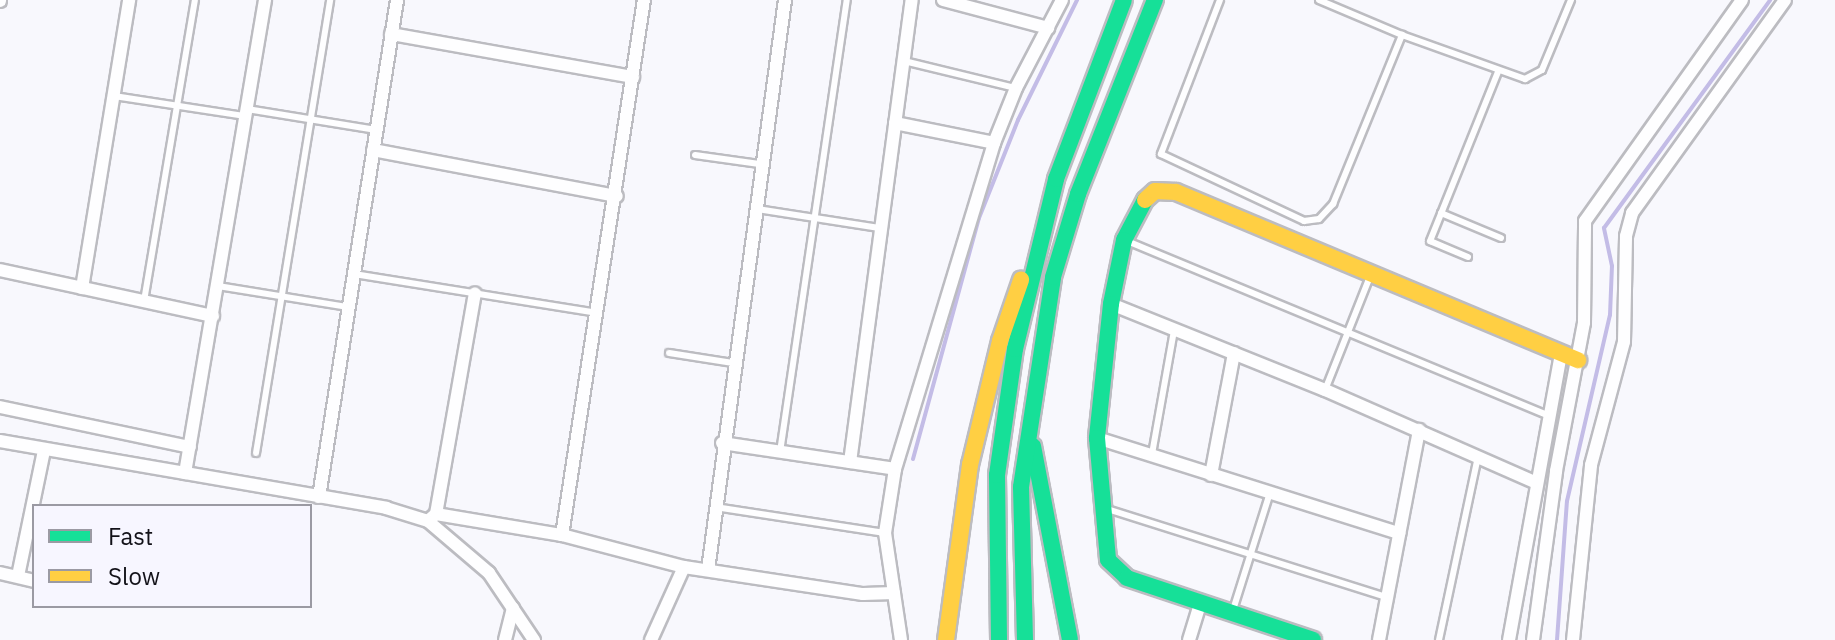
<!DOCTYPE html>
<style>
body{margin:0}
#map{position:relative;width:1835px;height:640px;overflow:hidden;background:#f8f8fd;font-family:"IBM Plex Sans",sans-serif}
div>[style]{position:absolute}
.stream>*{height:4px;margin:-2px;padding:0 2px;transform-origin:2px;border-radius:2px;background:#c3bce6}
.roads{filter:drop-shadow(2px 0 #bcbcc1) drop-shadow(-2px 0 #bcbcc1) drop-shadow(0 2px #bcbcc1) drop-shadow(0 -2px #bcbcc1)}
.lane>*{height:6px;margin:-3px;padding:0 3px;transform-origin:3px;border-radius:3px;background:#fefeff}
.street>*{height:12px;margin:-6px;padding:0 6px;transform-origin:6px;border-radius:6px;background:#fefeff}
.fast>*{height:16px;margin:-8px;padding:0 8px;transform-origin:8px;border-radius:8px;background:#16e098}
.slow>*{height:16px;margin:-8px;padding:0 8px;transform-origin:8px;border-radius:8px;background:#ffcf43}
span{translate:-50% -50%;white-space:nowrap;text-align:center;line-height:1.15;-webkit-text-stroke:7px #f7f6ff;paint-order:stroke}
.legend{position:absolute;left:32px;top:504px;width:280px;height:104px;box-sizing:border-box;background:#f7f6ff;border:2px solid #9b9aa3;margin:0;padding:10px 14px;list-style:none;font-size:24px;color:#121118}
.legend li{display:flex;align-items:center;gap:16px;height:40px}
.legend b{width:40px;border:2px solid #9b9aa3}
</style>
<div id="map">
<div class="stream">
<div style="left:913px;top:459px;width:250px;rotate:-74.7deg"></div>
<div style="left:979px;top:218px;width:105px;rotate:-68.3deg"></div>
<div style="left:1018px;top:120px;width:134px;rotate:-63.8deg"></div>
<div style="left:1557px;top:640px;width:139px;rotate:-85.9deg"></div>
<div style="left:1567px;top:501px;width:191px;rotate:-77deg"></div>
<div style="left:1610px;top:315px;width:49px;rotate:-87.7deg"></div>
<div style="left:1612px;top:266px;width:39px;rotate:-102deg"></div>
<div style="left:1604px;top:228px;width:282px;rotate:-53.9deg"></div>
</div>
<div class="roads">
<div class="lane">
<div style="left:1220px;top:0;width:165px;rotate:111deg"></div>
<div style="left:1161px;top:154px;width:158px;rotate:25.1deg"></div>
<div style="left:1304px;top:221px;width:15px;rotate:-8deg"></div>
<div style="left:1319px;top:219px;width:21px;rotate:-47deg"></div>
<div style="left:1333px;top:204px;width:183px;rotate:-67.8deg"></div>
<div style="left:1402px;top:35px;width:131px;rotate:19.7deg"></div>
<div style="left:1525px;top:79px;width:19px;rotate:-28deg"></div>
<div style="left:1542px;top:70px;width:76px;rotate:-67.5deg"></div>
<div style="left:1319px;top:0;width:90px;rotate:22.9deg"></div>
<div style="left:904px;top:61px;width:115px;rotate:13.6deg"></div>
<div style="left:114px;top:96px;width:133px;rotate:8.7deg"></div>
<div style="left:247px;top:109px;width:131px;rotate:9.2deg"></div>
<div style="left:695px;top:155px;width:65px;rotate:8deg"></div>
<div style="left:757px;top:209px;width:124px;rotate:8.8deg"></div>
<div style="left:1441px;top:213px;width:65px;rotate:22.6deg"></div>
<div style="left:1127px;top:241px;width:457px;rotate:22.5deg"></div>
<div style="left:1468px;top:257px;width:41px;rotate:-157.2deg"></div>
<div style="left:1430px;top:241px;width:182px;rotate:-68.1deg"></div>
<div style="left:354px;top:274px;width:247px;rotate:9.1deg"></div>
<div style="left:218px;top:286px;width:132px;rotate:9.2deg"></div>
<div style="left:144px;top:301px;width:305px;rotate:-80.4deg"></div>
<div style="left:669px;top:353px;width:65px;rotate:8.9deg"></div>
<div style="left:1325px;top:390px;width:125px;rotate:-68.4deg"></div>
<div style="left:780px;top:452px;width:457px;rotate:-81.6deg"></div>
<div style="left:256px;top:453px;width:459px;rotate:-80.7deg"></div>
<div style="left:1152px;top:454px;width:125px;rotate:-79.9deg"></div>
<div style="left:715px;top:507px;width:172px;rotate:8.7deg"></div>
<div style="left:1104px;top:508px;width:297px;rotate:17.5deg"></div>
<div style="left:1233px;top:610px;width:123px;rotate:-72.5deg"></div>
<div style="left:1439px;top:640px;width:187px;rotate:-78deg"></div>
</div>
<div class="street">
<div style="left:943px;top:0;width:109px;rotate:14.9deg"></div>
<div style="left:0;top:1px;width:1px;rotate:-90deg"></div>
<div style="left:391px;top:34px;width:246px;rotate:10.1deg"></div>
<div style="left:895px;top:123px;width:101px;rotate:11.4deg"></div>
<div style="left:373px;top:150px;width:248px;rotate:10.7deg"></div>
<div style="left:0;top:270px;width:218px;rotate:12.2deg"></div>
<div style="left:82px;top:288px;width:292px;rotate:-80.7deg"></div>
<div style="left:1111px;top:304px;width:231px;rotate:21.9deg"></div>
<div style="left:1325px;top:390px;width:229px;rotate:23.7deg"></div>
<div style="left:0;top:407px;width:194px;rotate:11.9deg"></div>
<div style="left:1097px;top:438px;width:317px;rotate:17.5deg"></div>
<div style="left:0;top:441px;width:392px;rotate:9.8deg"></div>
<div style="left:386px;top:508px;width:44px;rotate:17.2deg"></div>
<div style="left:428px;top:521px;width:80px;rotate:40.4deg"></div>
<div style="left:489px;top:573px;width:81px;rotate:56.1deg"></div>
<div style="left:722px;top:443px;width:175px;rotate:8.5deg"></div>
<div style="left:850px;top:462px;width:466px;rotate:-82.4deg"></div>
<div style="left:185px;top:473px;width:480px;rotate:-80.4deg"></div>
<div style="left:1211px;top:475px;width:124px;rotate:-79.3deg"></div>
<div style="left:319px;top:497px;width:503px;rotate:-81.08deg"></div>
<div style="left:436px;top:514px;width:128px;rotate:9.5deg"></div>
<div style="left:562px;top:535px;width:126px;rotate:14.7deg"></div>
<div style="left:684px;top:567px;width:181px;rotate:8.6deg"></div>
<div style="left:863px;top:594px;width:31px;rotate:-2deg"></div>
<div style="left:430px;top:519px;width:8px;rotate:-40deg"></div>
<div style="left:436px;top:514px;width:224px;rotate:-80deg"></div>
<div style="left:562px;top:535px;width:541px;rotate:-81.29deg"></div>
<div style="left:708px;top:570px;width:575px;rotate:-82.31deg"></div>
<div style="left:0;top:573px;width:35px;rotate:13deg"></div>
<div style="left:18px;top:576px;width:128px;rotate:-78.3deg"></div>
<div style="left:505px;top:640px;width:33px;rotate:-76deg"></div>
<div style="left:651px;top:640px;width:80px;rotate:-65.7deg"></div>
<div style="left:901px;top:640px;width:108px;rotate:-98.5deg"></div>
<div style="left:885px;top:533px;width:65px;rotate:-81.1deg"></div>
<div style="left:895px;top:469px;width:341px;rotate:-73.1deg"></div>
<div style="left:994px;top:143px;width:59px;rotate:-68.2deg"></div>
<div style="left:1016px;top:88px;width:99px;rotate:-62.4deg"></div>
<div style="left:1189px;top:640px;width:39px;rotate:-73deg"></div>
<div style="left:1379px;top:640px;width:214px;rotate:-79.2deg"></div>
<div style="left:1509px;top:640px;width:291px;rotate:-79.7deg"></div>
<div style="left:1533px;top:640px;width:171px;rotate:-82.2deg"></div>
<div style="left:1556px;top:471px;width:151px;rotate:-79.3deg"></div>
<div style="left:1584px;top:323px;width:102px;rotate:-89.4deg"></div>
<div style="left:1585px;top:221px;width:271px;rotate:-54.6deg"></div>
<div style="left:1573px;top:640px;width:176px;rotate:-84.1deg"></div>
<div style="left:1591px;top:465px;width:127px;rotate:-75deg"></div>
<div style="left:1624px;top:342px;width:106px;rotate:-88.9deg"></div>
<div style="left:1626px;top:236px;width:24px;rotate:-75deg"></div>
<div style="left:1632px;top:213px;width:262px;rotate:-54.3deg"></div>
</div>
<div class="fast">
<div style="left:1145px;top:200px;width:45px;rotate:117.7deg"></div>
<div style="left:1124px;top:240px;width:65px;rotate:101.5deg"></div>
<div style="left:1111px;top:304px;width:135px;rotate:96deg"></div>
<div style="left:1097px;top:438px;width:122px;rotate:84.8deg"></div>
<div style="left:1108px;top:560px;width:26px;rotate:43deg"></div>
<div style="left:1127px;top:578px;width:196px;rotate:18.4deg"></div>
<div style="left:1033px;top:446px;width:197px;rotate:79.2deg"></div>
<div style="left:999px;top:640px;width:165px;rotate:-90.7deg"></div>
<div style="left:997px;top:475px;width:127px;rotate:-81.9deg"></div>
<div style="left:1015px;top:349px;width:175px;rotate:-76.4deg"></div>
<div style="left:1056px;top:179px;width:191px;rotate:-69.2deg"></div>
<div style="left:1025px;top:640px;width:153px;rotate:-91.5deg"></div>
<div style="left:1021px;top:487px;width:212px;rotate:-81.3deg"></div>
<div style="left:1053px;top:277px;width:87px;rotate:-73.2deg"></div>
<div style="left:1078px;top:194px;width:209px;rotate:-68.4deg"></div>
</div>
<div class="slow">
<div style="left:1145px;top:200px;width:13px;rotate:-42deg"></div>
<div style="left:1155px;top:191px;width:21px;rotate:3deg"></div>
<div style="left:1176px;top:192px;width:436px;rotate:22.7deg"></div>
<div style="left:946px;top:640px;width:177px;rotate:-82.2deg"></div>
<div style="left:970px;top:465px;width:128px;rotate:-76.4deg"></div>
<div style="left:1000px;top:341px;width:65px;rotate:-71deg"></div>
</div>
</div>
<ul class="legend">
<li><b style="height:10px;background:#16e098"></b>Fast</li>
<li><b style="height:10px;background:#ffcf43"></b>Slow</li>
</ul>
</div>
